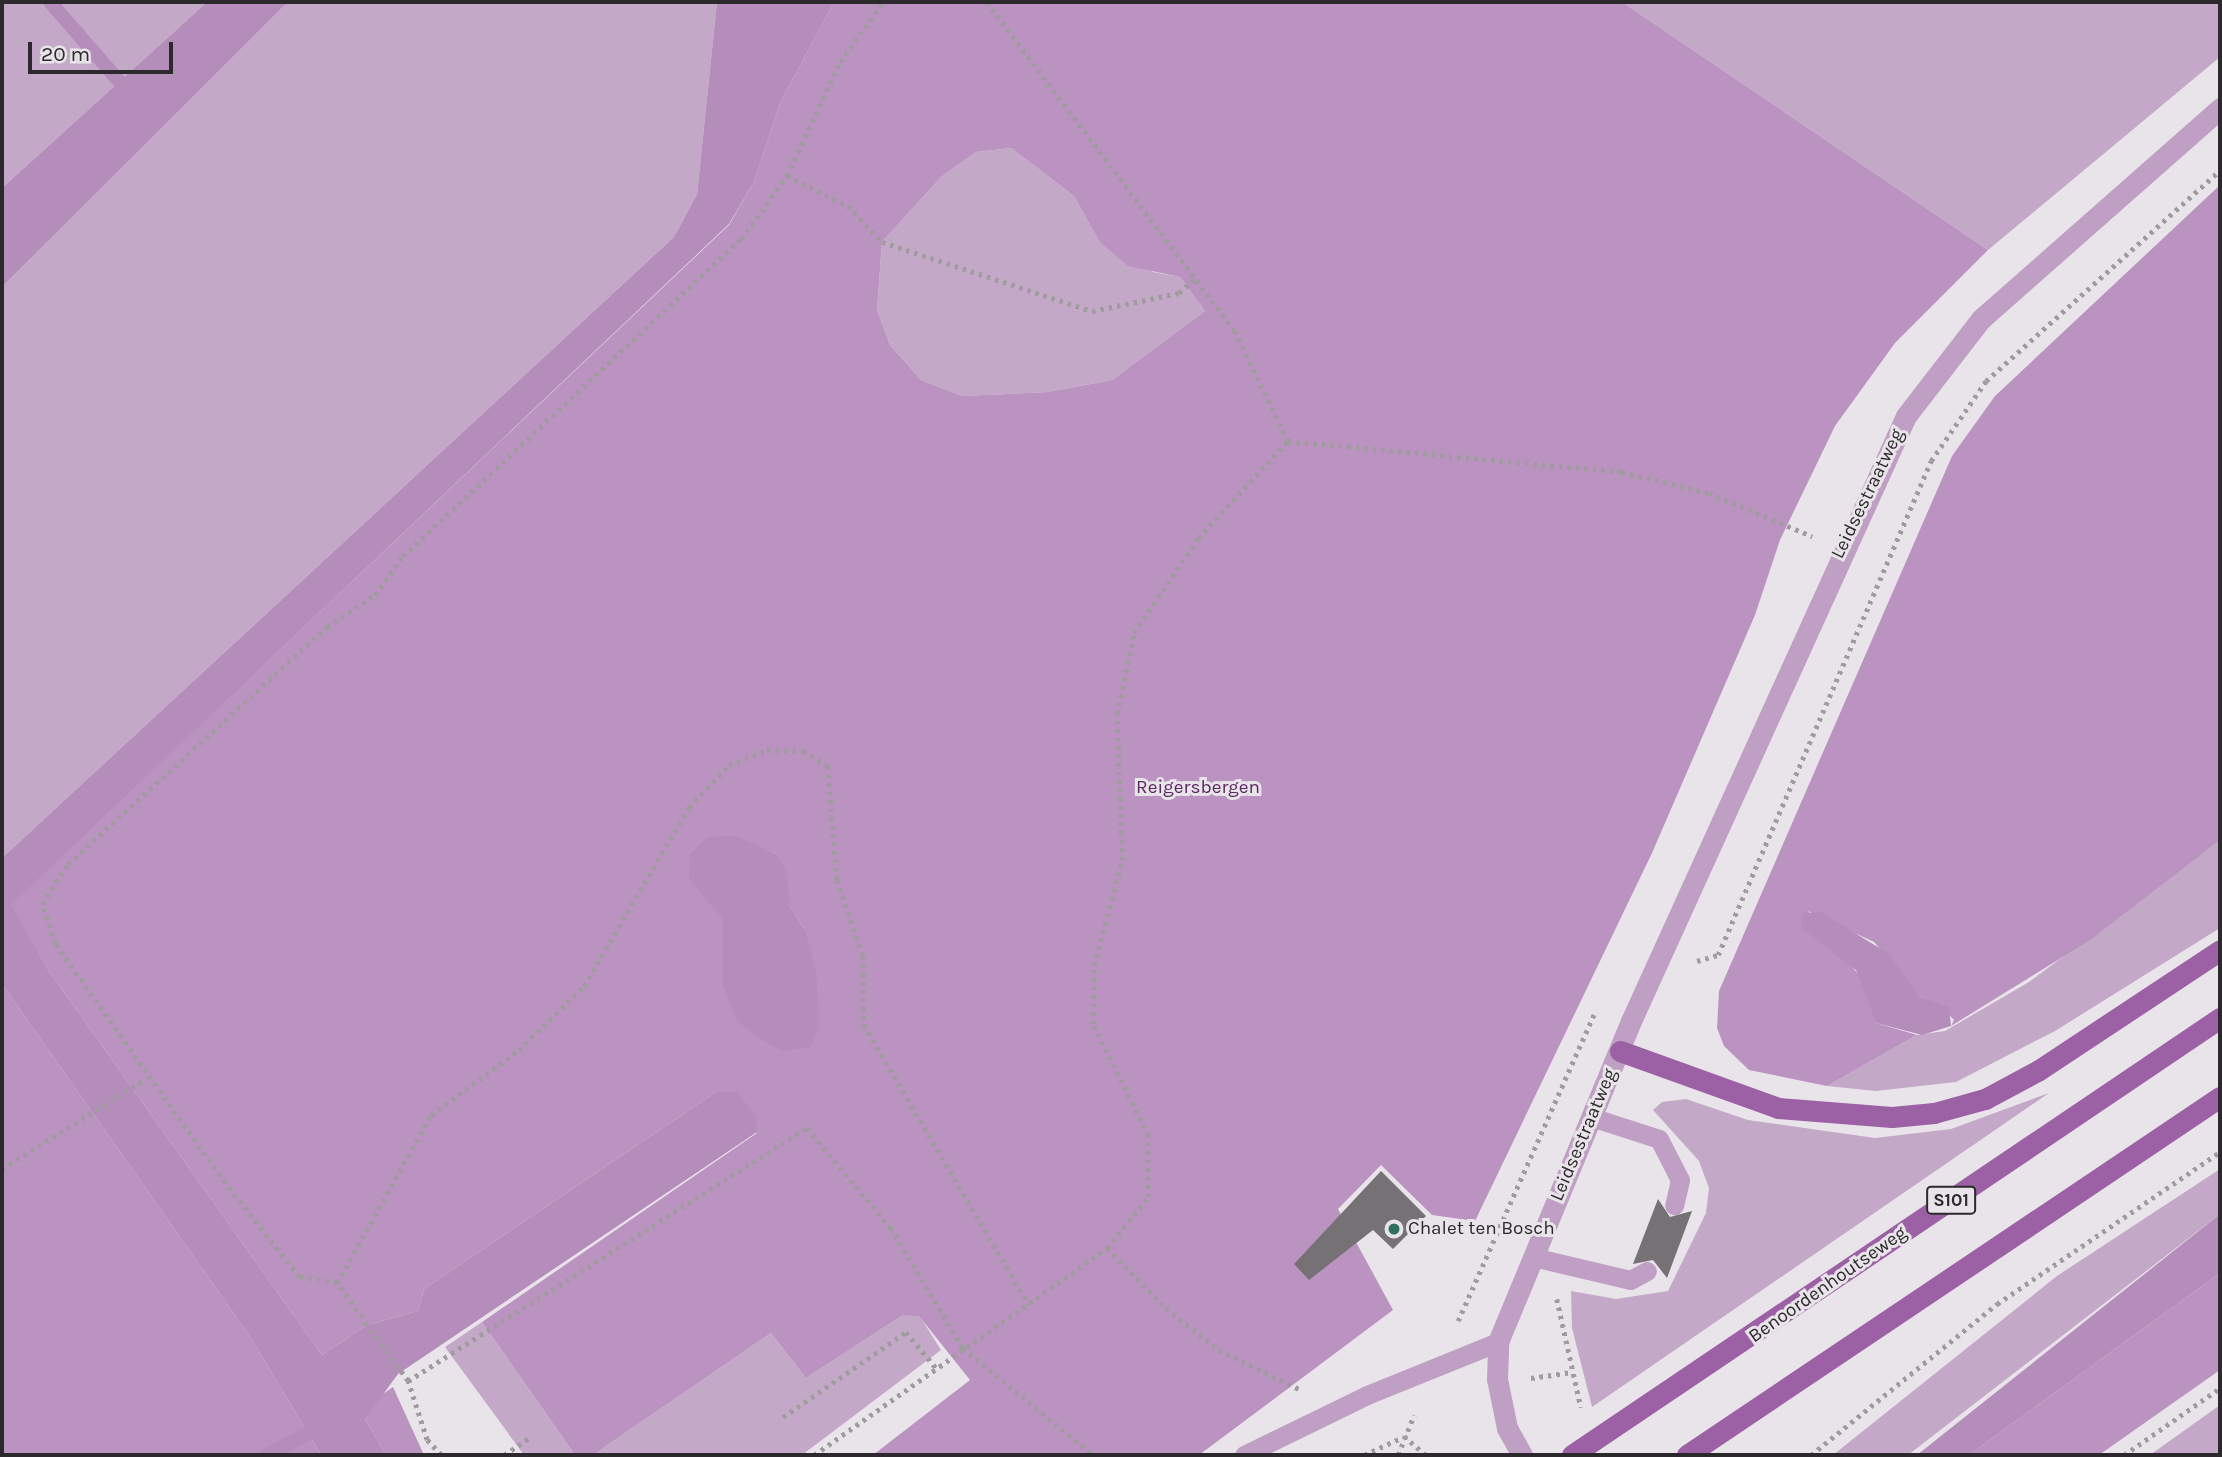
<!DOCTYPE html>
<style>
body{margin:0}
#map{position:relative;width:2222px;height:1457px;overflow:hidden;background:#e9e4e9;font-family:Karla,sans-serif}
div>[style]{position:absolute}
.green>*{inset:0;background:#c4a8c8}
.forest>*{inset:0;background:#bb93c1}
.water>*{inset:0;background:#b58dba}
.stream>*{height:14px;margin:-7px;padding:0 7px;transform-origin:7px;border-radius:7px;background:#b58dba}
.building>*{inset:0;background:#757175}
.path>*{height:4.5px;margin-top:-2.25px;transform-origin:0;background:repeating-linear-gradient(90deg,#9f9b9f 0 3.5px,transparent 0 8.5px)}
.service>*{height:19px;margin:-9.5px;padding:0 9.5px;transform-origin:9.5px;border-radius:9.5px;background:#bf9fc3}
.minor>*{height:21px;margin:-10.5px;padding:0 10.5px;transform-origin:10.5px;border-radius:10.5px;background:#bf9fc3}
.primary>*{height:21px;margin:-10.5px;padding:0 10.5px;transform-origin:10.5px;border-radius:10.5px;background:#9b61a4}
.dots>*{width:19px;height:19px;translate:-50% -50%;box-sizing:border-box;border:4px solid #e9e4e9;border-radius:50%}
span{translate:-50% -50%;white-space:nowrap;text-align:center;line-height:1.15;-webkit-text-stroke:6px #e9e4e9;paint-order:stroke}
.shield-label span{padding:2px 5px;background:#e9e4e9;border:2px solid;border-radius:5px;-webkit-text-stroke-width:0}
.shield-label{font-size:18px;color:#2b292b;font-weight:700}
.street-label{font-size:19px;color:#2b292b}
.park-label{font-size:19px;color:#592760}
.poi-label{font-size:19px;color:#2b292b}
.left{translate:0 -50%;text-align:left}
.frame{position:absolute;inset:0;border:4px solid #2b292b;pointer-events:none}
.scale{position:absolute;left:28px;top:42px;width:145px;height:32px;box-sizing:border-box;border:4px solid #2b292b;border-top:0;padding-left:9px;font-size:21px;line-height:24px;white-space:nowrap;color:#2b292b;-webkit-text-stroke:5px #e9e4e9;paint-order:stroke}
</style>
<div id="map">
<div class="green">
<div style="clip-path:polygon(2px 2px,207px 2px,2px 188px)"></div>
<div style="clip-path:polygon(288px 2px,717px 2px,697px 194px,674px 237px,2px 858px,2px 287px)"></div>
<div style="clip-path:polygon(1622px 2px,2220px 2px,2220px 57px,1988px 250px)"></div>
<div style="clip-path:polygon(1011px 148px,1074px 196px,1099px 241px,1153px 272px,1180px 277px,1205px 311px,1112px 380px,1048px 392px,962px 396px,921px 380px,890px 345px,877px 310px,882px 242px,941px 177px,976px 152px)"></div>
<div style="clip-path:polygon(2220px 840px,2220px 928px,2055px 1031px,1956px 1082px,1876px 1091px,1827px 1086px,1917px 1035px,1945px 1031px,2029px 982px)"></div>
<div style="clip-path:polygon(2049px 1093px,1592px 1407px,1572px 1328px,1571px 1291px,1616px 1299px,1668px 1291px,1706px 1213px,1709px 1188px,1699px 1161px,1653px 1110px,1662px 1102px,1686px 1099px,1748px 1120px,1875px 1138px,1951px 1129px)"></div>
<div style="clip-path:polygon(2220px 1169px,2220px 1214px,1908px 1455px,1833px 1455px,2057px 1276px)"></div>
<div style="clip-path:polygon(903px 1315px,919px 1315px,941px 1350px,802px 1455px,593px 1455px,771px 1333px,806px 1378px)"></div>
<div style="clip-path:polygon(482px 1322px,575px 1455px,524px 1455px,445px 1347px)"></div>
<div style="clip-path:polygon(2220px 1405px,2220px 1455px,2150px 1455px)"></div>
</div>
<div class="forest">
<div style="clip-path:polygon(evenodd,834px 2px,1622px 2px,1988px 250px,1895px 343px,1835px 426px,1780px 540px,1755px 615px,1652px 853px,1475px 1221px,1432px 1215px,1381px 1165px,1338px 1209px,1393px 1310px,1199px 1455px,873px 1455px,970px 1380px,919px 1316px,903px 1315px,806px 1378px,771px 1333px,593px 1455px,575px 1455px,482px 1322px,757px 1133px,716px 1092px,424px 1289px,418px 1311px,367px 1325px,322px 1355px,49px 971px,10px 905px,729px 225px,754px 182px,780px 103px,834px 2px,1011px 148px,1074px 196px,1099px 241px,1128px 266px,1180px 277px,1205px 311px,1112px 380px,1048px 392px,962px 396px,921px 380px,890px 345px,877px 310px,882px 242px,941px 177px,976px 152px,1011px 148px,834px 2px,756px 846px,776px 854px,790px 906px,805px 930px,723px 984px,723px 919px,756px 846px)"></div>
<div style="clip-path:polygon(2220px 185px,2220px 840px,2090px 940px,1951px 1026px,1954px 1020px,1939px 1004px,1919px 996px,1874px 942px,1808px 911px,1866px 984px,1876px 1023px,1917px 1035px,1827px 1086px,1749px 1070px,1724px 1046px,1717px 1028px,1719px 991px,1952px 456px,1995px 396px)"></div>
<div style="clip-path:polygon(2px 984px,251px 1338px,321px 1455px,2px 1455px)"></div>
<div style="clip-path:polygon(2220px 1273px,2220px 1370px,2099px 1455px,1969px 1455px)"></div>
<div style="clip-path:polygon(393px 1387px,424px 1455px,386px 1455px,365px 1419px,373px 1401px)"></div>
</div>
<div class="water">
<div style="clip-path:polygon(207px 2px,288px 2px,2px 287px,2px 188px)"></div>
<div style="clip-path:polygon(717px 2px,834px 2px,780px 103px,754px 182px,729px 224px,11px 905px,49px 971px,322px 1355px,367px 1325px,418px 1311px,424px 1289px,716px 1092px,737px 1092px,756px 1116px,757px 1132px,398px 1374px,365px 1419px,386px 1455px,321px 1455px,251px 1338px,2px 984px,2px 858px,674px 237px,697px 194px)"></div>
<div style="clip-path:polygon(736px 836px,776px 854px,786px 870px,790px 906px,805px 930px,816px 972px,819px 1027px,811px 1047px,783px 1051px,758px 1038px,736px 1020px,723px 984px,723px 919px,689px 879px,690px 855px,707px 837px)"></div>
<div style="clip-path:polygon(1821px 912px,1889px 954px,1919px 996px,1949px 1007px,1951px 1026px,1922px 1035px,1876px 1023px,1856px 970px,1801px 928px,1803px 913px)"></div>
<div style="clip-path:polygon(2220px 1214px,2220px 1273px,1969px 1455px,1917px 1455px)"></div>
</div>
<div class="stream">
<div style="left:50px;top:2px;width:105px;rotate:48.9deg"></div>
<div style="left:267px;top:1455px;width:47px;rotate:-27.6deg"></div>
</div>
<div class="building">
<div style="clip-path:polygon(1381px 1171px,1426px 1216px,1393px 1249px,1373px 1230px,1309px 1280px,1294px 1264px)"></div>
<div style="clip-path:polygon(1658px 1199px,1670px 1217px,1692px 1211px,1667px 1278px,1653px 1260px,1633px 1264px)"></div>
</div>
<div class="path">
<div style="left:987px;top:2px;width:412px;rotate:53deg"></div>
<div style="left:1235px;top:331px;width:122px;rotate:64.3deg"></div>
<div style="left:787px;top:176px;width:68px;rotate:26.2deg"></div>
<div style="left:848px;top:206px;width:50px;rotate:46.6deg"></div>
<div style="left:882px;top:242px;width:221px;rotate:18.2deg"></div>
<div style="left:1092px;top:311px;width:89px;rotate:-11.7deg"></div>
<div style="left:1179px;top:293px;width:23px;rotate:-43deg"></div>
<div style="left:1288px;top:441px;width:335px;rotate:5.3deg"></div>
<div style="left:1622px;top:472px;width:89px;rotate:13.6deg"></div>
<div style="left:1709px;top:493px;width:112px;rotate:22.7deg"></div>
<div style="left:1697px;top:961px;width:22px;rotate:-16deg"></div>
<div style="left:1718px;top:955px;width:538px;rotate:-66.68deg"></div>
<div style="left:1931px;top:461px;width:97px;rotate:-55.5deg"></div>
<div style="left:1986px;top:381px;width:315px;rotate:-42deg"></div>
<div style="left:2px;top:1169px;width:171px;rotate:-32.1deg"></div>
<div style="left:1107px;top:1248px;width:84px;rotate:45.5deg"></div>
<div style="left:1166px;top:1308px;width:68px;rotate:38.4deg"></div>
<div style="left:1219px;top:1350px;width:89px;rotate:26deg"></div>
<div style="left:337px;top:1283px;width:193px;rotate:-60.8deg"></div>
<div style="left:431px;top:1115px;width:109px;rotate:-36.5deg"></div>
<div style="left:519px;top:1050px;width:91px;rotate:-44.6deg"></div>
<div style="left:584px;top:986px;width:208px;rotate:-59.6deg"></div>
<div style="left:689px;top:807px;width:58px;rotate:-46.4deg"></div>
<div style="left:729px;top:765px;width:41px;rotate:-21.5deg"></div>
<div style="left:767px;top:750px;width:36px;rotate:2deg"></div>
<div style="left:803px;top:751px;width:29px;rotate:31deg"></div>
<div style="left:828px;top:766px;width:114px;rotate:85.5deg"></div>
<div style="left:837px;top:880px;width:80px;rotate:71.1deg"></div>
<div style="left:863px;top:956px;width:69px;rotate:89.2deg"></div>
<div style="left:864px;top:1025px;width:325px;rotate:59.5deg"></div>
<div style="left:1557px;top:1299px;width:111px;rotate:77.5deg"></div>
<div style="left:1458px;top:1321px;width:340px;rotate:-66.1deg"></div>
<div style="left:1531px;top:1378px;width:42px;rotate:-8.1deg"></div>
<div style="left:408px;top:1381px;width:472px;rotate:-32.4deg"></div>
<div style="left:807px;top:1128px;width:131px;rotate:50deg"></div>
<div style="left:891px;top:1228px;width:140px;rotate:59deg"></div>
<div style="left:963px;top:1348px;width:168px;rotate:39.5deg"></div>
<div style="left:783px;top:1417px;width:150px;rotate:-34.6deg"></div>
<div style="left:906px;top:1332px;width:48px;rotate:50deg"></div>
<div style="left:1404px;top:1436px;width:29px;rotate:41deg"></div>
<div style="left:441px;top:1455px;width:21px;rotate:-133deg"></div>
<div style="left:427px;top:1440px;width:62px;rotate:-107.9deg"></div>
<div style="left:408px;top:1381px;width:69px;rotate:-126.2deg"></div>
<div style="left:367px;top:1325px;width:52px;rotate:-125.5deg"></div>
<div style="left:337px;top:1283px;width:38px;rotate:-171deg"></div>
<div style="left:299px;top:1277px;width:120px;rotate:-128.2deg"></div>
<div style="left:225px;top:1183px;width:293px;rotate:-125.4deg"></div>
<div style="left:55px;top:944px;width:42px;rotate:-108deg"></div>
<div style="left:42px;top:904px;width:48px;rotate:-57deg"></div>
<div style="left:68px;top:864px;width:351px;rotate:-42.5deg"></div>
<div style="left:327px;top:627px;width:58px;rotate:-33.7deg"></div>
<div style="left:375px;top:595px;width:48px;rotate:-54.3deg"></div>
<div style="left:403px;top:556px;width:463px;rotate:-43.2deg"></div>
<div style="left:741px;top:239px;width:78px;rotate:-53.9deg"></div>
<div style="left:787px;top:176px;width:126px;rotate:-65.1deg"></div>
<div style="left:840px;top:62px;width:74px;rotate:-54.4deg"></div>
<div style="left:504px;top:1455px;width:30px;rotate:-34deg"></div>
<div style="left:814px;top:1455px;width:359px;rotate:-35.2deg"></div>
<div style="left:1107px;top:1248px;width:65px;rotate:-51.2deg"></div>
<div style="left:1148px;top:1197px;width:61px;rotate:-90deg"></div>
<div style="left:1148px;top:1136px;width:125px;rotate:-116.2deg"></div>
<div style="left:1093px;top:1024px;width:58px;rotate:-89deg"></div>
<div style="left:1094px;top:966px;width:110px;rotate:-75.2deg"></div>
<div style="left:1122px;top:860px;width:146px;rotate:-92deg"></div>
<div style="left:1117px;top:714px;width:83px;rotate:-78.1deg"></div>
<div style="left:1134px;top:633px;width:115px;rotate:-56deg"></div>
<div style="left:1198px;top:538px;width:132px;rotate:-47.1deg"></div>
<div style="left:1364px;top:1455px;width:43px;rotate:-24.8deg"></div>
<div style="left:1398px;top:1455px;width:43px;rotate:-68.2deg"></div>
<div style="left:1811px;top:1455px;width:240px;rotate:-39.1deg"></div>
<div style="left:1997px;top:1304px;width:270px;rotate:-34.3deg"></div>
<div style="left:2124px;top:1455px;width:117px;rotate:-34.9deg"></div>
</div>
<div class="service">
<div style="left:1591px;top:1117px;width:71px;rotate:17.9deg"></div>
<div style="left:1659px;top:1139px;width:46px;rotate:62.9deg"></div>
<div style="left:1680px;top:1180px;width:26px;rotate:103deg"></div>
<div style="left:1533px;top:1257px;width:100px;rotate:13.3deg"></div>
<div style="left:1630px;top:1280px;width:19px;rotate:-28deg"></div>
<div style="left:1244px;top:1455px;width:137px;rotate:-26deg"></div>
<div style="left:1367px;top:1395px;width:141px;rotate:-22deg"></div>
</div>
<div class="minor">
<div style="left:1522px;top:1455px;width:31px;rotate:-119deg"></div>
<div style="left:1507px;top:1428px;width:50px;rotate:-101.5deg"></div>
<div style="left:1497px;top:1379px;width:37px;rotate:-88deg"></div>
<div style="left:1498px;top:1342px;width:347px;rotate:-67.5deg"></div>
<div style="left:1631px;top:1021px;width:665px;rotate:-65.56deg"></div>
<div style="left:1906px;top:416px;width:123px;rotate:-52.3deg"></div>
<div style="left:1981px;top:319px;width:319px;rotate:-41.4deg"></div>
</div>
<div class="primary">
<div style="left:1620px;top:1051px;width:168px;rotate:19.8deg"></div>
<div style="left:1778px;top:1108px;width:114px;rotate:4.5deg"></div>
<div style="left:1892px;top:1117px;width:42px;rotate:-5.4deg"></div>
<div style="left:1934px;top:1113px;width:53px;rotate:-15.4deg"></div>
<div style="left:1985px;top:1099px;width:61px;rotate:-28.2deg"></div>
<div style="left:2039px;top:1070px;width:217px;rotate:-33.5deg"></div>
<div style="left:1572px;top:1455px;width:782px;rotate:-34deg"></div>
<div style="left:1687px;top:1455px;width:642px;rotate:-33.89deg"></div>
</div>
<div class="dots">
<div style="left:1394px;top:1229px;background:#2f6f5d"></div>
</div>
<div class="shield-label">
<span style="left:1951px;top:1200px">S101</span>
</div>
<div class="street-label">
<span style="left:1868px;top:494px;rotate:-64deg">Leidsestraatweg</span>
<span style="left:1584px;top:1135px;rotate:-67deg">Leidsestraatweg</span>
<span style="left:1828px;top:1285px;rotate:-35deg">Benoordenhoutseweg</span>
</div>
<div class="park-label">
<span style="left:1198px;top:788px">Reigersbergen</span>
</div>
<div class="poi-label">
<span class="left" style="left:1408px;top:1229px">Chalet ten Bosch</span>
</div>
<div class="frame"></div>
<div class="scale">20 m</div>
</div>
